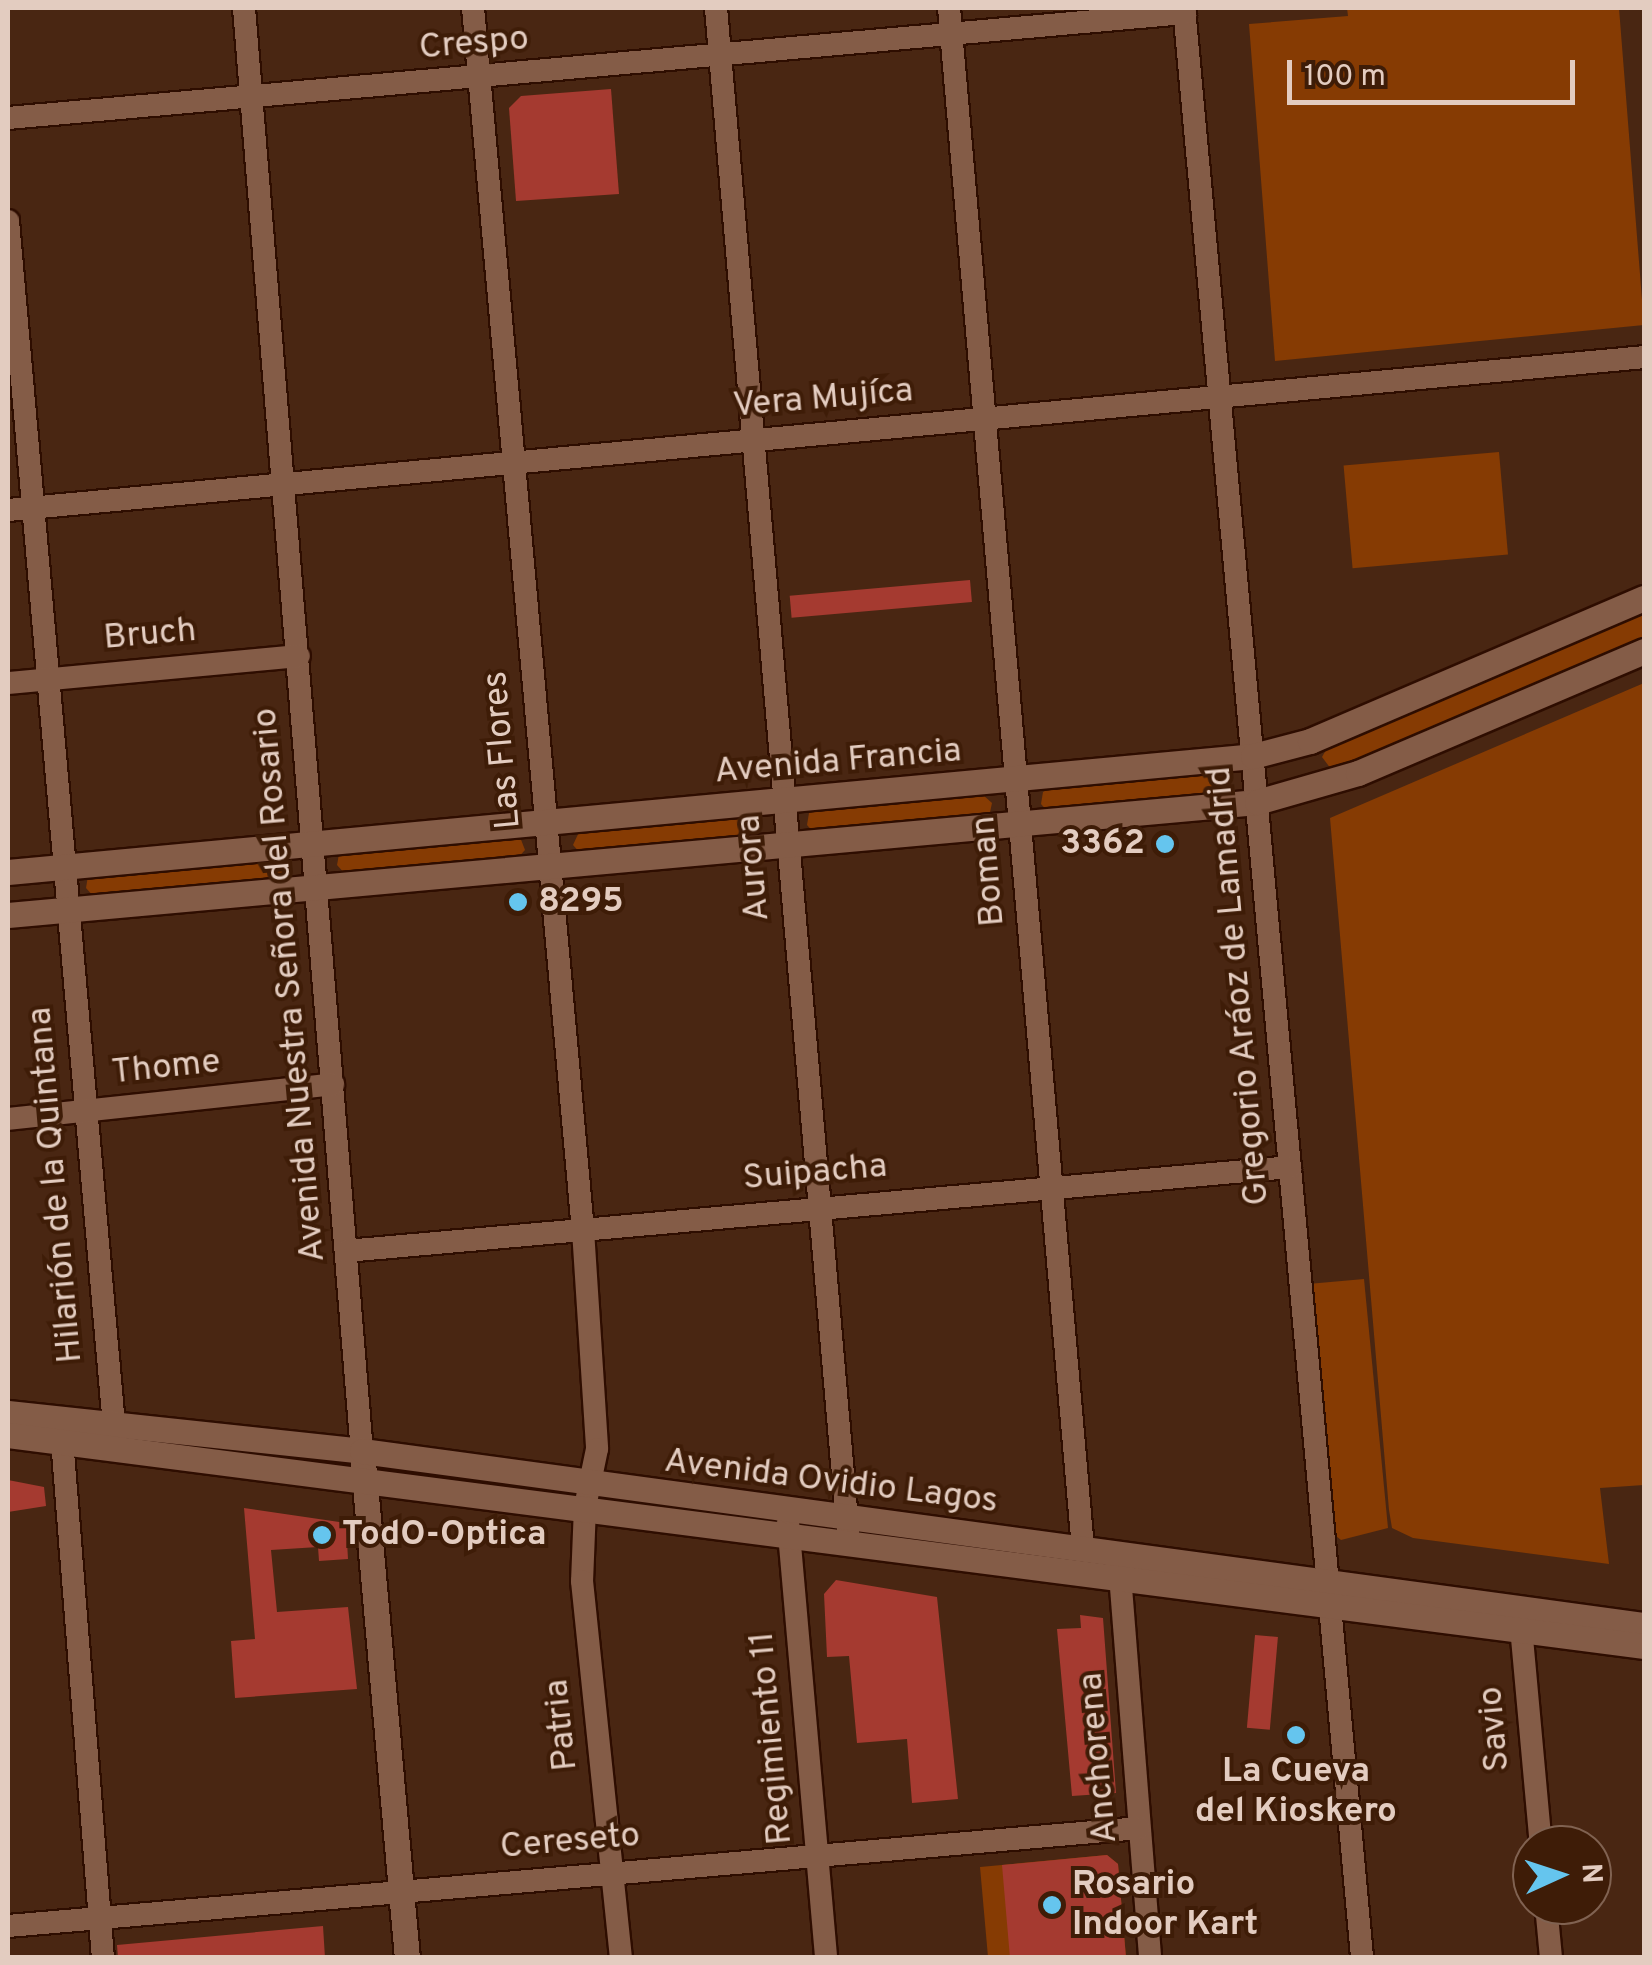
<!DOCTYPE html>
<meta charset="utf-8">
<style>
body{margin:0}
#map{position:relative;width:1652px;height:1965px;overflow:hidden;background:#492612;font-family:Overpass,sans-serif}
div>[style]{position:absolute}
.green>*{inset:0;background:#863b03;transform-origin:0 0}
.building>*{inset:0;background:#a53a30;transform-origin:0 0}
.roads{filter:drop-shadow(2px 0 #2e0d00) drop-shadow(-2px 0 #2e0d00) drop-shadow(0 2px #2e0d00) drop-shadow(0 -2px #2e0d00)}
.minor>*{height:22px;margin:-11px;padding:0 11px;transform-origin:11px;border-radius:11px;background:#845c47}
.tertiary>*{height:25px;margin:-12.5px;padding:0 12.5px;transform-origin:12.5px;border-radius:12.5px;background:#845c47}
.secondary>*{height:25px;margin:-12.5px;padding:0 12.5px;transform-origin:12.5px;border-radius:12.5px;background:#845c47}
.dots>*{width:28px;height:28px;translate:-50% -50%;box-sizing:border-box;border:5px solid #3e1c07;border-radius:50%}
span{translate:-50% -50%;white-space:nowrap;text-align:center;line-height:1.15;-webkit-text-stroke:8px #3e1c07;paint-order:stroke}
.street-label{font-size:35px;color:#e3ccc0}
.poi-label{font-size:35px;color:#e3ccc0;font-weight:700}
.right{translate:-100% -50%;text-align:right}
.left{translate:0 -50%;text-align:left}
.frame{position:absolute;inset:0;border:10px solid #e3ccc0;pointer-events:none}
.north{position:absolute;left:1512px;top:1825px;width:100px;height:100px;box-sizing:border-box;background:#3e1c07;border:2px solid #806251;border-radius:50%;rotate:87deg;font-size:28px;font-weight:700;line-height:40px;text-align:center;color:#e3ccc0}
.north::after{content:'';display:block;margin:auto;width:35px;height:45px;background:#65c5ee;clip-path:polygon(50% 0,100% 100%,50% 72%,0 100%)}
.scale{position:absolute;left:1287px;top:60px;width:288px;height:45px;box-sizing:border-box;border:5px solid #e3ccc0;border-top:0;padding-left:12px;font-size:30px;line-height:35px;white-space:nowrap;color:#e3ccc0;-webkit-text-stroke:8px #3e1c07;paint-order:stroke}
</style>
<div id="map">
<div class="green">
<div style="clip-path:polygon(1347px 8px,1619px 8px,1644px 325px,1275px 361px,1249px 24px,1348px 16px)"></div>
<div style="left:1499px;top:452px;width:103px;height:156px;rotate:85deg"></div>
<div style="clip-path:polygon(1644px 609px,1644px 641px,1346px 768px,1331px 769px,1322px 757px,1330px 743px)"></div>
<div style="clip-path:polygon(1644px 683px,1644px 1485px,1600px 1488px,1609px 1564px,1413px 1538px,1392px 1528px,1389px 1510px,1330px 818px)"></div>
<div style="clip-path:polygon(1205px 773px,1216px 782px,1213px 796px,1049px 813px,1041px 804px,1043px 792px,1053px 787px)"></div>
<div style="clip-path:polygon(982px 794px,992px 803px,989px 817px,815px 834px,807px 825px,809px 813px,819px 808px)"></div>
<div style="clip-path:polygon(748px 814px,758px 823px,756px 837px,581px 854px,573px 845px,580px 830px)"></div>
<div style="clip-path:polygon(520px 837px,525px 850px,516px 860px,345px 874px,337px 865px,339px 854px)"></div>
<div style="clip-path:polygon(274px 856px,285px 866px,282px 879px,94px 897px,86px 888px,88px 876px)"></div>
<div style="clip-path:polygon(1364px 1279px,1388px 1528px,1341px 1540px,1331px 1532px,1308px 1284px)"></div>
<div style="clip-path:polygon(1107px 1855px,1118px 1864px,1126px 1957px,988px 1957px,980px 1867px)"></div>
</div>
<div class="building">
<div style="clip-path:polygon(611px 89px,619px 194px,516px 201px,509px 108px,521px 96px)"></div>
<div style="left:970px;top:580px;width:22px;height:181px;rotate:85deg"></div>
<div style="clip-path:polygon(8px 1480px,44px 1487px,46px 1506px,8px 1512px)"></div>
<div style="clip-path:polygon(244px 1508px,346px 1523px,348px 1559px,319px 1561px,318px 1547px,271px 1550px,277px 1612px,348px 1607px,357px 1689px,235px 1698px,231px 1641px,255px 1639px)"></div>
<div style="clip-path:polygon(836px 1580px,937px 1597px,958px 1799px,912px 1803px,907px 1739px,857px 1743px,849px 1656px,827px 1657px,824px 1594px)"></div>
<div style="clip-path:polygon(1080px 1615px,1103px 1618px,1116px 1793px,1072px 1796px,1057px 1629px,1081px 1628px)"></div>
<div style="left:1255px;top:1635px;width:23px;height:93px;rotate:5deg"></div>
<div style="clip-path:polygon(1107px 1855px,1118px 1864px,1126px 1958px,1010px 1958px,1002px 1865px)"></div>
<div style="clip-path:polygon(323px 1926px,325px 1958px,118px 1958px,117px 1945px)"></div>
</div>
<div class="roads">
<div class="minor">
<div style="left:244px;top:8px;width:1448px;rotate:85.33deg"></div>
<div style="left:473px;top:8px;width:1227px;rotate:84.86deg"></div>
<div style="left:583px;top:1230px;width:219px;rotate:86.3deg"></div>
<div style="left:597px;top:1449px;width:59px;rotate:101.7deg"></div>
<div style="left:585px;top:1507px;width:74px;rotate:92.3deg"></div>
<div style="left:582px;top:1581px;width:379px;rotate:84.1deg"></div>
<div style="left:716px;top:8px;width:1531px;rotate:85.05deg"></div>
<div style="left:949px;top:8px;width:1546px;rotate:85.03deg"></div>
<div style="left:1184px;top:8px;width:1958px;rotate:84.78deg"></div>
<div style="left:8px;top:118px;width:1182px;rotate:-5.1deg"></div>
<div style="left:8px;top:221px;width:1209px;rotate:84.97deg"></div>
<div style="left:8px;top:510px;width:1643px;rotate:-5.34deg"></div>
<div style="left:8px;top:683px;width:292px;rotate:-5.3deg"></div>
<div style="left:8px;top:1119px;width:327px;rotate:-6.1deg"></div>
<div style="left:346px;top:1251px;width:948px;rotate:-5.08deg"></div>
<div style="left:61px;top:1427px;width:533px;rotate:85.48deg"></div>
<div style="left:788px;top:1522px;width:438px;rotate:85deg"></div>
<div style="left:1119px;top:1562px;width:397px;rotate:85.5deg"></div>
<div style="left:1520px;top:1616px;width:230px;rotate:84.8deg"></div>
<div style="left:1546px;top:1905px;width:53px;rotate:84.6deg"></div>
<div style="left:8px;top:1926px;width:1135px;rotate:-4.95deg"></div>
</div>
<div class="tertiary">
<div style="left:8px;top:872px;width:1250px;rotate:-5.32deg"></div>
<div style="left:1253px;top:756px;width:59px;rotate:-14.7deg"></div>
<div style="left:1310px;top:741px;width:363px;rotate:-23.2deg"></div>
<div style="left:8px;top:915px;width:1254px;rotate:-5.17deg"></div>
<div style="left:1257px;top:802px;width:105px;rotate:-16deg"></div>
<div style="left:1358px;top:773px;width:311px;rotate:-23.1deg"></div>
<div style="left:362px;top:1451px;width:509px;rotate:84.93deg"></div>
</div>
<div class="secondary">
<div style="left:8px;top:1413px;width:356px;rotate:6.1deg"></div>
<div style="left:362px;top:1451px;width:1294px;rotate:7.73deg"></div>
<div style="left:8px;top:1435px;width:1650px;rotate:7.35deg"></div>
</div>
</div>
<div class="dots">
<div style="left:1165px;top:844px;background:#65c5ee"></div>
<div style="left:518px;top:902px;background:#65c5ee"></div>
<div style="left:322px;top:1535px;background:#65c5ee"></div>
<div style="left:1296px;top:1735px;background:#65c5ee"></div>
<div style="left:1052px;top:1905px;background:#65c5ee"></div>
</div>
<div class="street-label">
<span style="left:474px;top:44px;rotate:-5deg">Crespo</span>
<span style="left:823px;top:399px;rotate:-5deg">Vera Mujíca</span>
<span style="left:150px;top:635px;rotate:-5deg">Bruch</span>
<span style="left:503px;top:750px;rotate:-95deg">Las Flores</span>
<span style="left:838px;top:762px;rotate:-5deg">Avenida Francia</span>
<span style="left:754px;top:868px;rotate:-95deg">Aurora</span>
<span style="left:989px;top:871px;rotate:-95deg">Boman</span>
<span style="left:290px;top:985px;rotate:-95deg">Avenida Nuestra Señora del Rosario</span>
<span style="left:1239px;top:986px;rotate:-95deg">Gregorio Aráoz de Lamadrid</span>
<span style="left:166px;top:1068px;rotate:-6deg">Thome</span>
<span style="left:815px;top:1173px;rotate:-5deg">Suipacha</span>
<span style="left:56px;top:1185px;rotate:-95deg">Hilarión de la Quintana</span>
<span style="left:831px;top:1482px;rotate:7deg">Avenida Ovidio Lagos</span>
<span style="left:562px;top:1725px;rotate:-96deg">Patria</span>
<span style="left:1495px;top:1729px;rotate:-95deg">Savio</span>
<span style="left:772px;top:1738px;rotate:-95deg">Regimiento 11</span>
<span style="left:1099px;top:1758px;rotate:-95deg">Anchorena</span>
<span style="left:570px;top:1842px;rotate:-5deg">Cereseto</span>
</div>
<div class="poi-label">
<span class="right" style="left:1145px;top:844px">3362</span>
<span class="left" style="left:538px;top:902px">8295</span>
<span class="left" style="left:342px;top:1535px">TodO-Optica</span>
<span style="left:1296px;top:1792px">La Cueva<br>del Kioskero</span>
<span class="left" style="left:1072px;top:1905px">Rosario<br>Indoor Kart</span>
</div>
<div class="frame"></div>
<div class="north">N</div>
<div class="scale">100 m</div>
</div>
